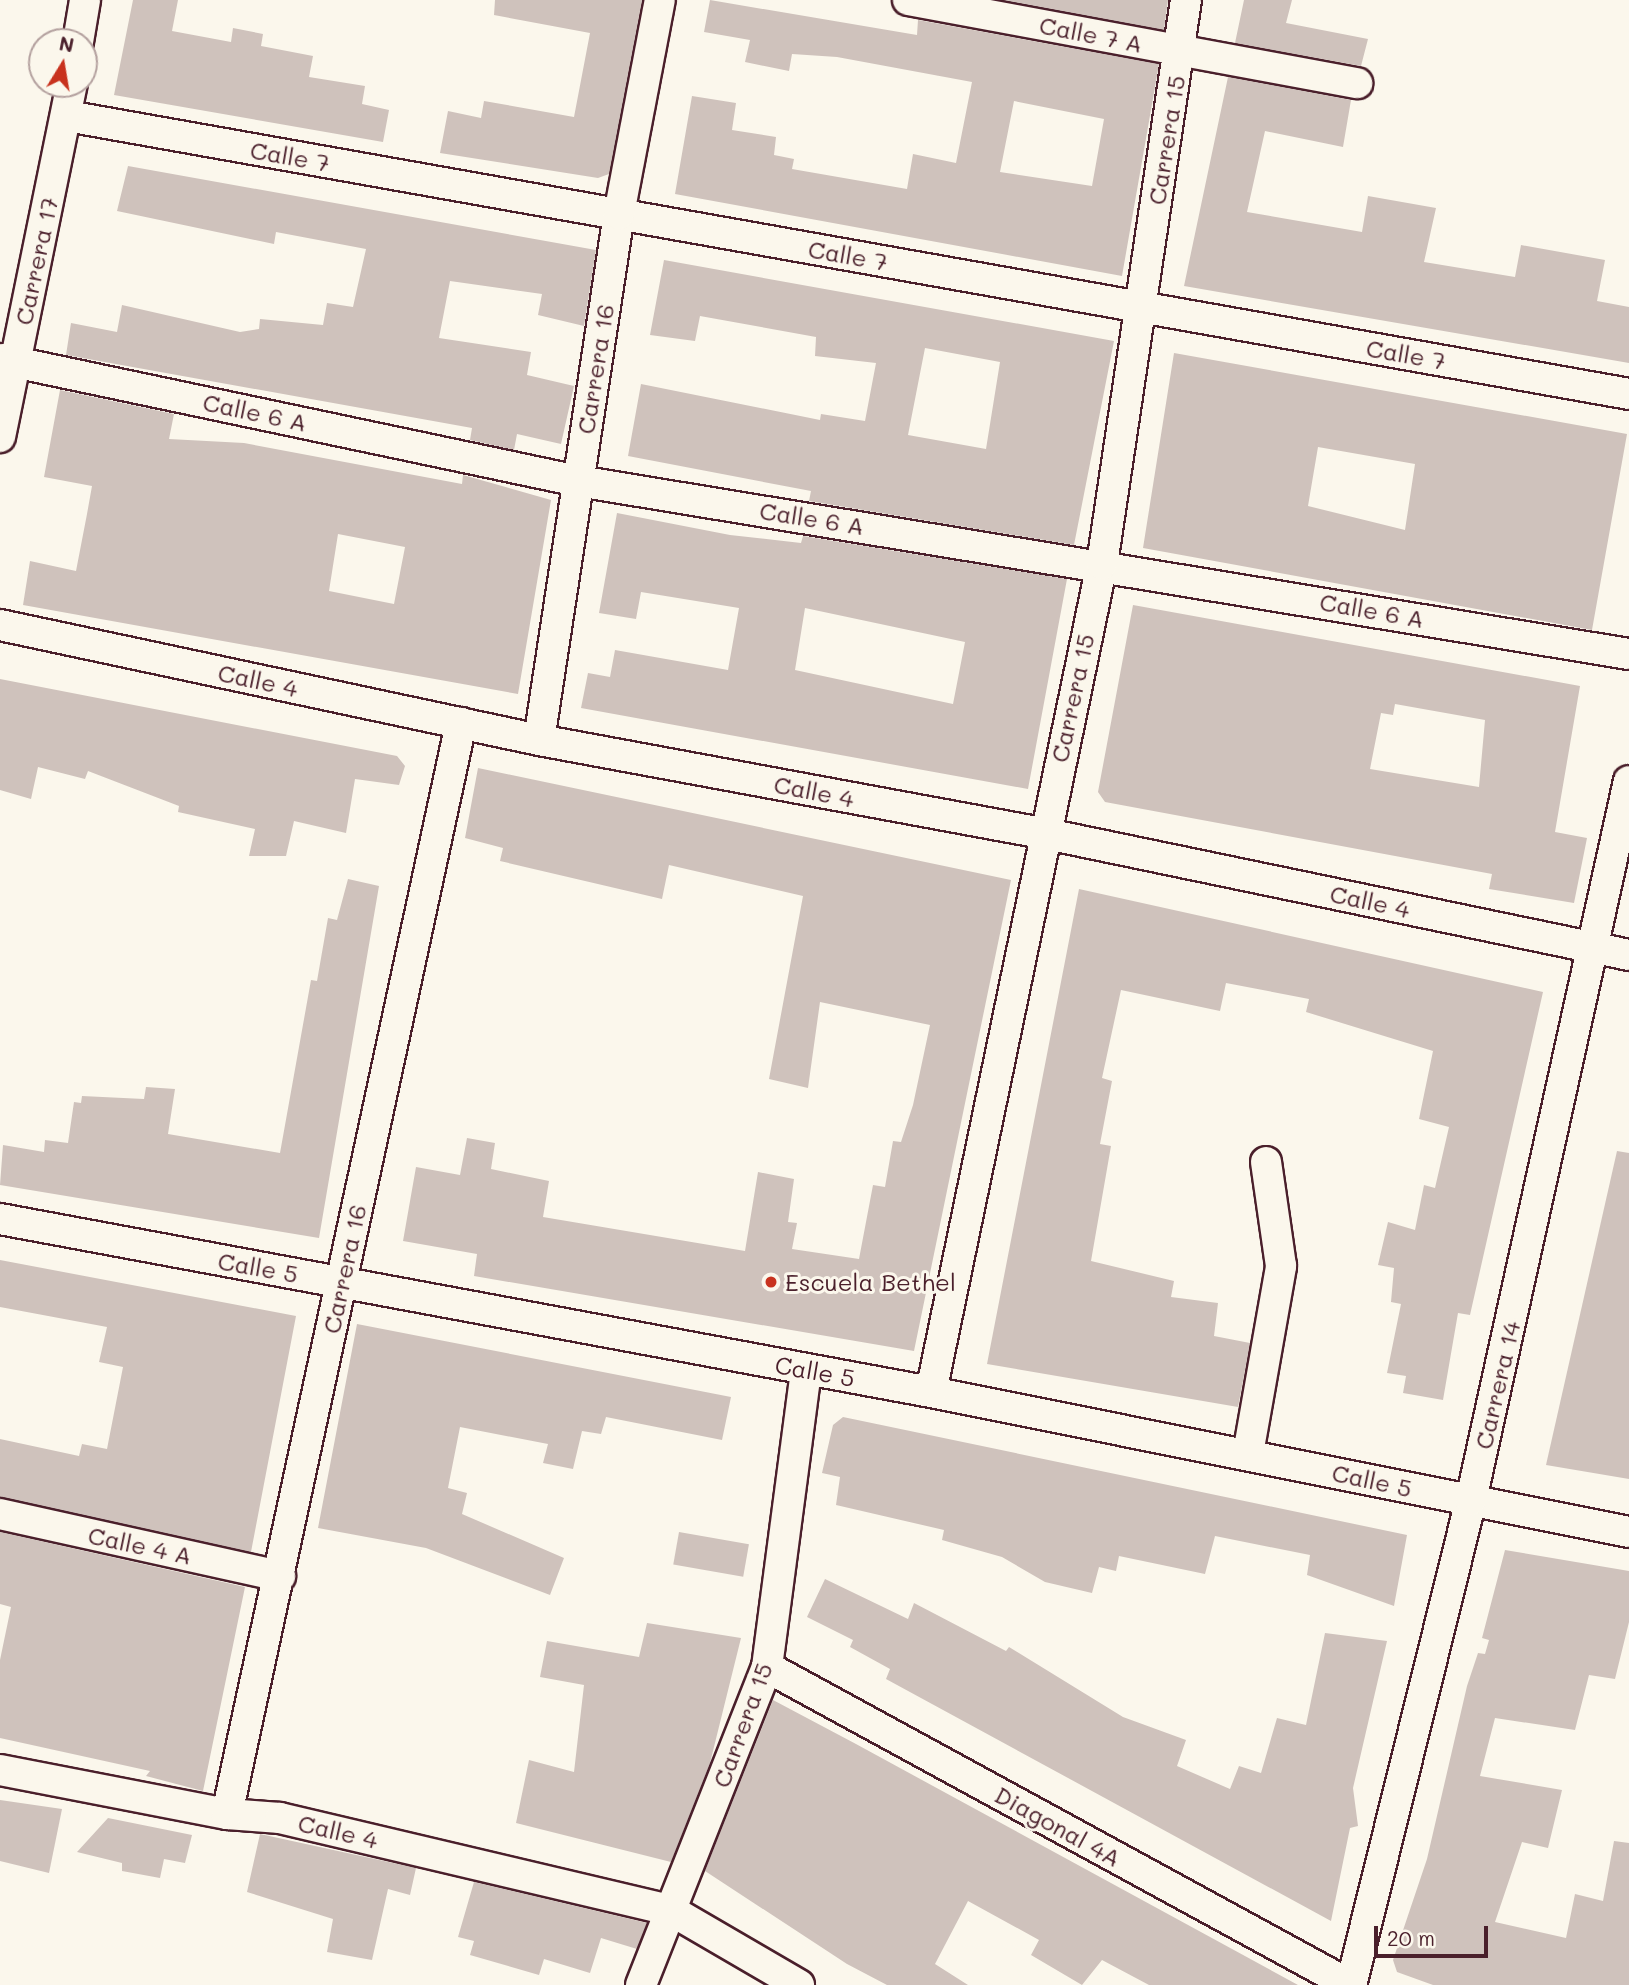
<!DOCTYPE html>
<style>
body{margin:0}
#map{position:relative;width:1629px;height:1985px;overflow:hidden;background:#fbf7ec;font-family:Mali,sans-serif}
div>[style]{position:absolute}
.building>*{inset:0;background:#cfc2bc;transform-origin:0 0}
.roads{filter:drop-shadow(2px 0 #4a1f2b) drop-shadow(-2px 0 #4a1f2b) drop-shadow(0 2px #4a1f2b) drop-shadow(0 -2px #4a1f2b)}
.street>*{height:30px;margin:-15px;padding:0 15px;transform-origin:15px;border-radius:15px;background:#fbf7ec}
.dots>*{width:19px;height:19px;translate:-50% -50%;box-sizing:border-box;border:4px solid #fbf7ec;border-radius:50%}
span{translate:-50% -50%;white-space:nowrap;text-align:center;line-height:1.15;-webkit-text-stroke:6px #fbf7ec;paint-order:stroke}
.street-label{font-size:24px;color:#4a1f2b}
.poi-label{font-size:24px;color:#4a1f2b}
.left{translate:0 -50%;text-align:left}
.north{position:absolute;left:28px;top:28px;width:70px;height:70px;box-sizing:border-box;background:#fbf7ec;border:2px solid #b4a19f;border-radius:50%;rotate:11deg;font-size:19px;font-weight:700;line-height:28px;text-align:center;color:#4a1f2b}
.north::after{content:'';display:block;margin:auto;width:24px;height:32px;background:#c8321e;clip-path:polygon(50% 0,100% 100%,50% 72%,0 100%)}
.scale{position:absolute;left:1374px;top:1926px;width:114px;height:32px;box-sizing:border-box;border:4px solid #4a1f2b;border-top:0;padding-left:9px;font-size:21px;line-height:24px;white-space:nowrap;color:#4a1f2b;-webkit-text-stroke:5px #fbf7ec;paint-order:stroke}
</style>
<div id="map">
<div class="building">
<div style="clip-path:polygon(133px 0,178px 0,172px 31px,231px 42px,233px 28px,263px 34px,261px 46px,313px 56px,309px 77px,365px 86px,362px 104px,389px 110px,383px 142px,114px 95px)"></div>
<div style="clip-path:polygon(495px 0,642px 0,609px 174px,598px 178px,440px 153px,448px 111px,481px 118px,484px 101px,574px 117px,590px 33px,494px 15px)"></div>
<div style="clip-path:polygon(evenodd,710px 0,917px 35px,918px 20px,1159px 64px,1122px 276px,675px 194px,692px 96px,736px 103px,732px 130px,776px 137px,774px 155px,794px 159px,792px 169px,907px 189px,913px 154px,956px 163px,972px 82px,837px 57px,792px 54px,789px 71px,745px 62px,750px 40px,704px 32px,710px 0,1014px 101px,1104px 119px,1092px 186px,1000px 172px,1014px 101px)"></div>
<div style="clip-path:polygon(1004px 0,1168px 0,1164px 30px)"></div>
<div style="clip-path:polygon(1244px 0,1292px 0,1286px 23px,1368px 39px,1361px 66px,1235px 43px)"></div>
<div style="clip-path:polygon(1228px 77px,1351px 100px,1343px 147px,1265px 131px,1247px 212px,1362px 232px,1368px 196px,1436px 208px,1424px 262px,1515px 277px,1521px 245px,1605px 260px,1597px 301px,1629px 307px,1629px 363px,1184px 286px)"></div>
<div style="clip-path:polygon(128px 166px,596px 250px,584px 326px,538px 315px,542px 294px,450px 281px,439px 338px,531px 352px,527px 375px,574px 386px,561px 444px,517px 434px,514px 450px,470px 440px,472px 428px,66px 355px,71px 323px,117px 332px,122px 305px,240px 332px,259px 329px,260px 319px,323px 325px,327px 303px,353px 307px,366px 249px,276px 232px,274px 244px,117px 211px)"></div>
<div style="clip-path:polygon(evenodd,664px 260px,1114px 341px,1074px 545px,809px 501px,811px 491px,628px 456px,641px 384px,820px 420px,821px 414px,865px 421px,876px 363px,815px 356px,816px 337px,700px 316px,695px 341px,650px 335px,664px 260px,925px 348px,1000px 362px,986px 449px,908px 435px,925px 348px)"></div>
<div style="clip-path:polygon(evenodd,1174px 353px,1627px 434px,1592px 630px,1143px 548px,1174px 353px,1318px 447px,1415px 464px,1405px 530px,1308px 506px,1318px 447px)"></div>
<div style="clip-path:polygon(evenodd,60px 390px,174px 414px,169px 439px,244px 443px,462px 484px,463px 475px,551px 500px,518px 694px,23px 605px,30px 561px,76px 571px,87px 514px,92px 486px,44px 477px,60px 390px,338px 534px,405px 547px,394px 604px,329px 591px,338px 534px)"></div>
<div style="clip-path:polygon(evenodd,617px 513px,730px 535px,801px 543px,803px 536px,1067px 579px,1028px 789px,581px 708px,588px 673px,610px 677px,615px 650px,728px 670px,739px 608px,641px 592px,636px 619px,599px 613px,617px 513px,805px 608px,965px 642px,953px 704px,795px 670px,805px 608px)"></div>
<div style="clip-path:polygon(evenodd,1133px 605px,1580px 686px,1555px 832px,1587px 838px,1574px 903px,1489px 889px,1492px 874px,1105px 802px,1098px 792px,1133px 605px,1395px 704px,1485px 720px,1479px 787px,1370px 769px,1381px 713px,1393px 715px,1395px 704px)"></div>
<div style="clip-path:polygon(0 679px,397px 756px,405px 766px,399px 785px,355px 779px,346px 833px,294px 821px,286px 856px,249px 856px,255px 829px,178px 812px,179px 806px,88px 771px,85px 779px,38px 767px,31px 799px,0 790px)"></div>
<div style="clip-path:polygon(478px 768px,1011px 880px,914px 1351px,474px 1276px,477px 1254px,403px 1241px,416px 1167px,460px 1175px,467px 1138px,495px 1143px,491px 1169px,549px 1181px,543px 1217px,745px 1251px,758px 1172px,794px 1179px,788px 1222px,797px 1223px,792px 1249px,859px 1259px,873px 1185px,885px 1187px,893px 1141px,901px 1142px,913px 1105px,930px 1025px,820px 1002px,808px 1088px,769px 1079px,803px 896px,669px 865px,662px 899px,500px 861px,503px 848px,465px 838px)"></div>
<div style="clip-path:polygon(348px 879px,379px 886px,319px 1238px,0 1185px,3px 1145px,44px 1152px,45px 1140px,68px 1143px,74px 1102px,81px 1103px,82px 1096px,144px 1099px,146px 1087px,175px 1089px,168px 1134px,280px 1153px,311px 980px,317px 981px,328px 918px,337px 920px)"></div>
<div style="clip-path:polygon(1079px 889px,1543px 992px,1470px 1315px,1458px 1313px,1443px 1400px,1403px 1393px,1406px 1376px,1387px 1373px,1401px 1304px,1391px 1302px,1394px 1268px,1378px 1265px,1388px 1222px,1415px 1230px,1424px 1185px,1435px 1188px,1449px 1127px,1419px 1119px,1433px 1051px,1306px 1012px,1309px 999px,1226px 983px,1220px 1011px,1121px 990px,1102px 1078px,1112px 1081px,1100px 1144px,1111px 1146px,1091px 1261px,1174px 1281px,1171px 1297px,1218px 1303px,1214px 1336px,1250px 1343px,1238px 1407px,987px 1364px)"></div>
<div style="clip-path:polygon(1617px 1151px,1629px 1153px,1629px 1479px,1546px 1465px)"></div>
<div style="clip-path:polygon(0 1260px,296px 1316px,251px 1552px,0 1497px,0 1439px,79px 1456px,82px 1444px,107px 1449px,123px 1367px,99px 1362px,107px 1327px,0 1307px)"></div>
<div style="clip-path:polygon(357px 1324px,731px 1397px,722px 1440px,606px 1417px,601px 1434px,582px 1431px,573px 1469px,543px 1463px,548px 1444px,460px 1427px,448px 1488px,467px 1493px,462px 1514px,564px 1558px,550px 1595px,426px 1548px,318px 1528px)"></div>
<div style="clip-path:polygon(843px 1417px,1407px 1535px,1394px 1606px,1307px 1575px,1310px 1555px,1215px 1536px,1205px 1574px,1119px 1556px,1116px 1571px,1099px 1567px,1092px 1593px,1045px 1582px,1002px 1557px,942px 1540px,944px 1530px,836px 1505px,840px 1477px,822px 1473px,833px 1425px)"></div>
<div style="clip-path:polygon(0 1532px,245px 1587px,203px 1791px,146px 1776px,150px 1771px,0 1738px,0 1660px,11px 1607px,0 1604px)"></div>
<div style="left:679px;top:1532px;width:71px;height:33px;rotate:10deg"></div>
<div style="clip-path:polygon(1505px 1550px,1629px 1571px,1629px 1622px,1615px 1679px,1589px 1675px,1575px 1730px,1495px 1718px,1480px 1776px,1562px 1790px,1548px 1848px,1522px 1842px,1495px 1922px,1566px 1938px,1575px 1894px,1603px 1901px,1614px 1841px,1629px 1843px,1629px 1985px,1433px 1985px,1397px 1972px,1393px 1960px,1427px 1859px,1467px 1686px,1478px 1653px,1485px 1654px,1489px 1640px,1482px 1638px)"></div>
<div style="clip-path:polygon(825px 1579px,908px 1619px,914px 1603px,1006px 1651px,1009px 1647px,1123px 1717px,1186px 1740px,1177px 1766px,1230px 1789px,1239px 1766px,1261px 1773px,1277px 1718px,1306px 1725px,1325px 1633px,1387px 1641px,1353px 1788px,1358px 1826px,1350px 1828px,1331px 1921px,886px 1679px,890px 1669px,850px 1647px,853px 1640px,807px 1617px)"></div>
<div style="clip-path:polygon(647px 1623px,741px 1638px,710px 1763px,671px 1862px,516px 1823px,529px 1760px,574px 1772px,584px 1685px,540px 1677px,547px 1641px,639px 1657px)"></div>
<div style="clip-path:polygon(773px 1700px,856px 1744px,1298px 1985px,1149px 1985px,1102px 1960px,1082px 1985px,1031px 1955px,1039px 1940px,968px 1901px,935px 1964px,968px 1985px,887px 1985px,847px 1964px,705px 1871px)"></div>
<div style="clip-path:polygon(0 1800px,62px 1809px,49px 1873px,0 1861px)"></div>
<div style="clip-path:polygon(108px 1818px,192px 1835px,185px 1863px,164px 1859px,160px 1878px,122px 1871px,122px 1863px,77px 1852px)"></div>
<div style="clip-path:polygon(260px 1834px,416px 1868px,410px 1895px,388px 1889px,372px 1960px,327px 1952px,333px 1919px,247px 1892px)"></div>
<div style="clip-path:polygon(474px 1882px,647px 1923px,637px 1949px,601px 1938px,590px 1973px,544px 1959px,539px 1975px,470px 1955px,474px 1941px,458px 1937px)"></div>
</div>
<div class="roads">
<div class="street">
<div style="left:908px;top:0;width:457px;rotate:10.5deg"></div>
<div style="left:78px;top:42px;width:43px;rotate:-80.5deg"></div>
<div style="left:67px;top:116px;width:1587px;rotate:10.09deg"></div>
<div style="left:0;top:359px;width:591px;rotate:11.92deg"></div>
<div style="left:578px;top:481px;width:1065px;rotate:9.35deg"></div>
<div style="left:0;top:437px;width:360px;rotate:-78.5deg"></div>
<div style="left:0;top:625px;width:551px;rotate:12.04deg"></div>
<div style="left:539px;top:740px;width:512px;rotate:10.48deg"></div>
<div style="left:1042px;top:833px;width:600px;rotate:11.74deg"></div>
<div style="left:539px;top:740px;width:532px;rotate:-81.35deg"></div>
<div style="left:619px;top:214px;width:218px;rotate:-79.2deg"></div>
<div style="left:0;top:1219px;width:947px;rotate:10.53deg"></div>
<div style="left:931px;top:1392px;width:712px;rotate:11.34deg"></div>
<div style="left:931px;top:1392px;width:845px;rotate:-78.33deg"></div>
<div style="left:1102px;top:564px;width:570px;rotate:-81.53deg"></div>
<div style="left:1248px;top:1454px;width:191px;rotate:-80deg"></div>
<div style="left:1281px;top:1266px;width:105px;rotate:-98.2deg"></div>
<div style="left:0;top:1514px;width:287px;rotate:12.5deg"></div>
<div style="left:767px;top:1667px;width:664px;rotate:28.61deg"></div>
<div style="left:0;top:1770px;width:231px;rotate:11deg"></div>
<div style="left:227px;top:1814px;width:53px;rotate:4.3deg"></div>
<div style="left:280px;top:1818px;width:403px;rotate:13.3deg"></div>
<div style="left:672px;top:1911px;width:147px;rotate:30.2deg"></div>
<div style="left:227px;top:1814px;width:1116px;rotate:-77.89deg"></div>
<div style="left:641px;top:1985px;width:342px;rotate:-68.4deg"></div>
<div style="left:767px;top:1667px;width:300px;rotate:-82.5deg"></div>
<div style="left:1351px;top:1985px;width:500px;rotate:-76.1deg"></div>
<div style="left:1471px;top:1500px;width:736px;rotate:-77.61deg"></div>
</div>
</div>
<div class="dots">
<div style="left:771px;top:1282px;background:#c8321e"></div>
</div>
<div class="street-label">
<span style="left:1091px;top:34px;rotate:11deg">Calle 7 A</span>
<span style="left:1166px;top:140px;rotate:-81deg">Carrera 15</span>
<span style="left:290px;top:156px;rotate:10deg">Calle 7</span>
<span style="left:848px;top:255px;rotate:10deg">Calle 7</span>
<span style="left:36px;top:261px;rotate:-78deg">Carrera 17</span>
<span style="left:1406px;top:354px;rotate:10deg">Calle 7</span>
<span style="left:595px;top:369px;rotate:-81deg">Carrera 16</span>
<span style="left:255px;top:412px;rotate:12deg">Calle 6 A</span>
<span style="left:812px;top:518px;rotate:9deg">Calle 6 A</span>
<span style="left:1372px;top:610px;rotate:10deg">Calle 6 A</span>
<span style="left:258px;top:680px;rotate:12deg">Calle 4</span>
<span style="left:1072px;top:698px;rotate:-78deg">Carrera 15</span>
<span style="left:814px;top:791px;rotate:11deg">Calle 4</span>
<span style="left:1370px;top:901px;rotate:12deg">Calle 4</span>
<span style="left:258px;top:1267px;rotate:10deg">Calle 5</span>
<span style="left:344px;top:1269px;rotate:-78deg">Carrera 16</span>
<span style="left:815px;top:1371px;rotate:10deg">Calle 5</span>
<span style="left:1497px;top:1385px;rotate:-77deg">Carrera 14</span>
<span style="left:1372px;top:1480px;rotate:12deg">Calle 5</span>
<span style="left:140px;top:1545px;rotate:12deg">Calle 4 A</span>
<span style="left:742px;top:1725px;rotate:-70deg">Carrera 15</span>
<span style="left:1058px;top:1826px;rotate:29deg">Diagonal 4A</span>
<span style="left:338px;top:1831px;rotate:13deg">Calle 4</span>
</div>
<div class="poi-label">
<span class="left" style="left:785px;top:1282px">Escuela Bethel</span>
</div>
<div class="north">N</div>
<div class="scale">20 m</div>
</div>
